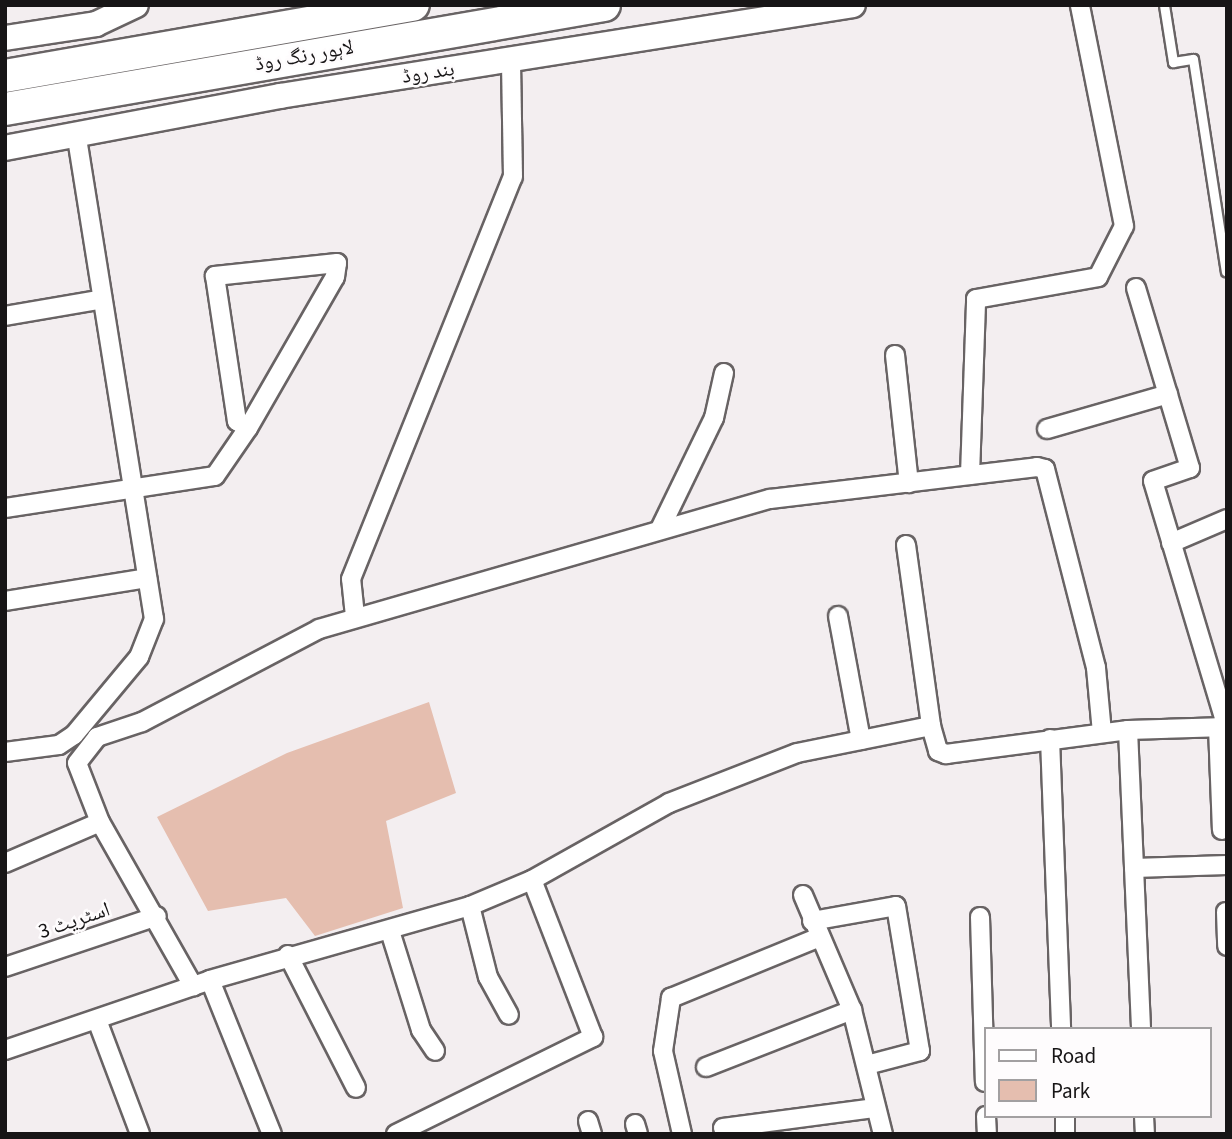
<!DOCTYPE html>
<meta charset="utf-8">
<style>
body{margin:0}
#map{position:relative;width:1232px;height:1139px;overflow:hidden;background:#f3eef0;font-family:"Source Sans 3","Noto Naskh Arabic",sans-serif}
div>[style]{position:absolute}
.green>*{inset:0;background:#e5beaf}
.roads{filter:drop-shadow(2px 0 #686364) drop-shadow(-2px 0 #686364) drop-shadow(0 2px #686364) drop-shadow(0 -2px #686364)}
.lane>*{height:9px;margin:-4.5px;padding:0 4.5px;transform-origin:4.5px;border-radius:4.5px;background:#fff}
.street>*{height:18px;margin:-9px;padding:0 9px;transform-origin:9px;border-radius:9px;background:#fff}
.secondary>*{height:24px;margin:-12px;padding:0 12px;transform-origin:12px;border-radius:12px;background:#fff}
.highway>*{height:32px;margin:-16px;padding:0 16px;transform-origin:16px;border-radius:16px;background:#fff}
span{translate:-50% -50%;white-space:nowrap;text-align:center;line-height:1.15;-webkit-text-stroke:5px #fefcfd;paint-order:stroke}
.street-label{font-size:21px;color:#171516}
.frame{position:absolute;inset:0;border:7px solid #171516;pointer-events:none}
.legend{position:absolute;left:984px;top:1027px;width:228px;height:91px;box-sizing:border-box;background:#fefcfd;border:2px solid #a2a0a1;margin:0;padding:9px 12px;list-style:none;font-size:21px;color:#171516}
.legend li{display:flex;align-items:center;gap:14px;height:35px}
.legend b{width:35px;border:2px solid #a2a0a1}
</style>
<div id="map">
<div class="green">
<div style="clip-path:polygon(429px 702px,456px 793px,386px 821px,403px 908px,315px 936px,286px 898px,208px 911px,157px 817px,287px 753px)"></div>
</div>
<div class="roads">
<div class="lane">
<div style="left:1164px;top:5px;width:58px;rotate:81deg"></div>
<div style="left:1173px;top:62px;width:20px;rotate:-9deg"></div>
<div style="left:1193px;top:59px;width:215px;rotate:81.2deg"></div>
</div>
<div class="street">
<div style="left:1136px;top:288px;width:188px;rotate:73.3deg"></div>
<div style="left:1190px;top:468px;width:39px;rotate:161deg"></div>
<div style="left:1153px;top:481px;width:257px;rotate:73.3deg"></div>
<div style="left:5px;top:316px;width:95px;rotate:-9.7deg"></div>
<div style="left:895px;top:355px;width:129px;rotate:83.8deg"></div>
<div style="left:1047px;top:429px;width:126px;rotate:-16.1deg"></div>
<div style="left:970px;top:475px;width:176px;rotate:-88deg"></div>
<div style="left:976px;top:299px;width:124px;rotate:-10.2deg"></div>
<div style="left:1098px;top:277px;width:57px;rotate:-63deg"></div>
<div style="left:1124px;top:226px;width:225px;rotate:-101.3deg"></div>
<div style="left:5px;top:508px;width:212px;rotate:-8.7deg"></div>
<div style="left:215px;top:476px;width:58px;rotate:-55.5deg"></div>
<div style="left:248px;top:428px;width:174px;rotate:-60.1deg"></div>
<div style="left:335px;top:277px;width:14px;rotate:-82deg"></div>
<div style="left:337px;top:263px;width:123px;rotate:173.9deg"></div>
<div style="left:215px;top:276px;width:147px;rotate:81.4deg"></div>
<div style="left:237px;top:421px;width:13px;rotate:32deg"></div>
<div style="left:661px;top:527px;width:121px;rotate:-64.1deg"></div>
<div style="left:714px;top:418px;width:46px;rotate:-77.5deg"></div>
<div style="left:1171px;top:543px;width:61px;rotate:-23.2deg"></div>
<div style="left:906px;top:545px;width:183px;rotate:82.1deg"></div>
<div style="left:5px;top:601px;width:144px;rotate:-9.2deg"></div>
<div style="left:355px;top:616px;width:37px;rotate:-96deg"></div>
<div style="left:351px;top:579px;width:433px;rotate:-68.1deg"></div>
<div style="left:513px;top:177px;width:119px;rotate:-91deg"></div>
<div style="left:838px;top:616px;width:126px;rotate:79.5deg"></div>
<div style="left:1218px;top:727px;width:103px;rotate:87.8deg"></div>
<div style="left:1128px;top:730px;width:299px;rotate:87.5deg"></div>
<div style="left:1050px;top:739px;width:290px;rotate:87.8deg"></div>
<div style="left:5px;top:752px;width:54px;rotate:-7.4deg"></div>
<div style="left:59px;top:745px;width:18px;rotate:-34deg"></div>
<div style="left:74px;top:735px;width:102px;rotate:-50.2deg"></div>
<div style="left:139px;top:657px;width:41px;rotate:-68.5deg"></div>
<div style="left:154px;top:619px;width:489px;rotate:-99.1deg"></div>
<div style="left:100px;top:822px;width:189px;rotate:60.4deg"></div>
<div style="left:193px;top:986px;width:18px;rotate:-19deg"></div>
<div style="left:210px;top:980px;width:166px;rotate:68.1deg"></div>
<div style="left:5px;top:863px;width:103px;rotate:-23.3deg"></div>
<div style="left:100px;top:822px;width:63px;rotate:-111.3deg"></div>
<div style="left:77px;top:763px;width:33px;rotate:-52deg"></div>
<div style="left:97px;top:737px;width:47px;rotate:-18.4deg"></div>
<div style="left:142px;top:722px;width:200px;rotate:-27.7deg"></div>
<div style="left:319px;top:629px;width:469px;rotate:-16.1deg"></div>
<div style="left:770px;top:499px;width:269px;rotate:-6.8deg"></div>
<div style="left:1037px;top:467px;width:8px;rotate:14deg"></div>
<div style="left:1045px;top:469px;width:205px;rotate:75.6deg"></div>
<div style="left:1096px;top:668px;width:65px;rotate:84.7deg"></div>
<div style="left:1134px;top:868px;width:93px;rotate:-1.8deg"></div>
<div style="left:803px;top:895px;width:125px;rotate:66.9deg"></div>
<div style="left:852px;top:1010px;width:128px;rotate:76deg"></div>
<div style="left:470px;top:906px;width:73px;rotate:75.8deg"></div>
<div style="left:488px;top:977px;width:43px;rotate:61.1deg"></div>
<div style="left:1226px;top:912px;width:34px;rotate:88deg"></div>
<div style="left:980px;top:917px;width:165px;rotate:88.3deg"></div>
<div style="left:812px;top:921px;width:85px;rotate:-10.1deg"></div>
<div style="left:896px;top:906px;width:147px;rotate:80.6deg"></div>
<div style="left:920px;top:1051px;width:55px;rotate:165.2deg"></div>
<div style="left:390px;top:931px;width:104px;rotate:72.6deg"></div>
<div style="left:421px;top:1030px;width:25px;rotate:56deg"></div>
<div style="left:288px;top:955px;width:149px;rotate:62.9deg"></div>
<div style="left:5px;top:967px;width:160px;rotate:-18.5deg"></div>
<div style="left:210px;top:980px;width:270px;rotate:-15.9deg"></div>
<div style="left:470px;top:906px;width:67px;rotate:-22.8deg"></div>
<div style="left:532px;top:880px;width:157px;rotate:-29.3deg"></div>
<div style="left:669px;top:803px;width:137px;rotate:-21.3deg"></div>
<div style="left:797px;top:753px;width:137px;rotate:-11.4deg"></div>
<div style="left:931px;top:726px;width:26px;rotate:74deg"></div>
<div style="left:938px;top:751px;width:9px;rotate:21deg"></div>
<div style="left:946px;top:754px;width:184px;rotate:-7.5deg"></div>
<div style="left:1128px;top:730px;width:99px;rotate:-1.7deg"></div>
<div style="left:97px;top:1020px;width:122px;rotate:69.3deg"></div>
<div style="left:5px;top:1050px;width:199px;rotate:-18.8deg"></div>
<div style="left:706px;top:1067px;width:157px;rotate:-21.3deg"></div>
<div style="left:986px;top:1116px;width:18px;rotate:87deg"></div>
<div style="left:1065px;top:1116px;width:18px;rotate:90deg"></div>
<div style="left:1144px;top:1116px;width:18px;rotate:87deg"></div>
<div style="left:588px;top:1121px;width:14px;rotate:73deg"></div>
<div style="left:635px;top:1124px;width:10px;rotate:73deg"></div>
<div style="left:723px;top:1128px;width:152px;rotate:-7.5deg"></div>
<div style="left:396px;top:1134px;width:220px;rotate:-26.2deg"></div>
<div style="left:593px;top:1037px;width:168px;rotate:-111.2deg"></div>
<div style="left:682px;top:1134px;width:85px;rotate:-102.9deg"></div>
<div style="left:663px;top:1051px;width:54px;rotate:-81.4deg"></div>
<div style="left:671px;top:998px;width:158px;rotate:-22.3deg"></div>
</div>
<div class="secondary">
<div style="left:5px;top:38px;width:92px;rotate:-8.7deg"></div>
<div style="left:96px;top:24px;width:44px;rotate:-25.4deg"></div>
<div style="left:5px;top:148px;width:280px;rotate:-10.7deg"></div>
<div style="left:280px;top:96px;width:580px;rotate:-9.02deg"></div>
</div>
<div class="highway">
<div style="left:5px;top:76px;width:414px;rotate:-9.9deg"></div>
<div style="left:5px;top:109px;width:608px;rotate:-9.85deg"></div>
</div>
</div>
<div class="street-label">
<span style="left:304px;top:55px;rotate:-10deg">لاہور رنگ روڈ</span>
<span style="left:428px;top:72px;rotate:-9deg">بند روڈ</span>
<span style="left:74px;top:920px;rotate:-19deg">اسٹریٹ 3</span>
</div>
<div class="frame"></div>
<ul class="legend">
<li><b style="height:9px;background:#fff"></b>Road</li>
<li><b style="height:19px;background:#e5beaf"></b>Park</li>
</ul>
</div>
